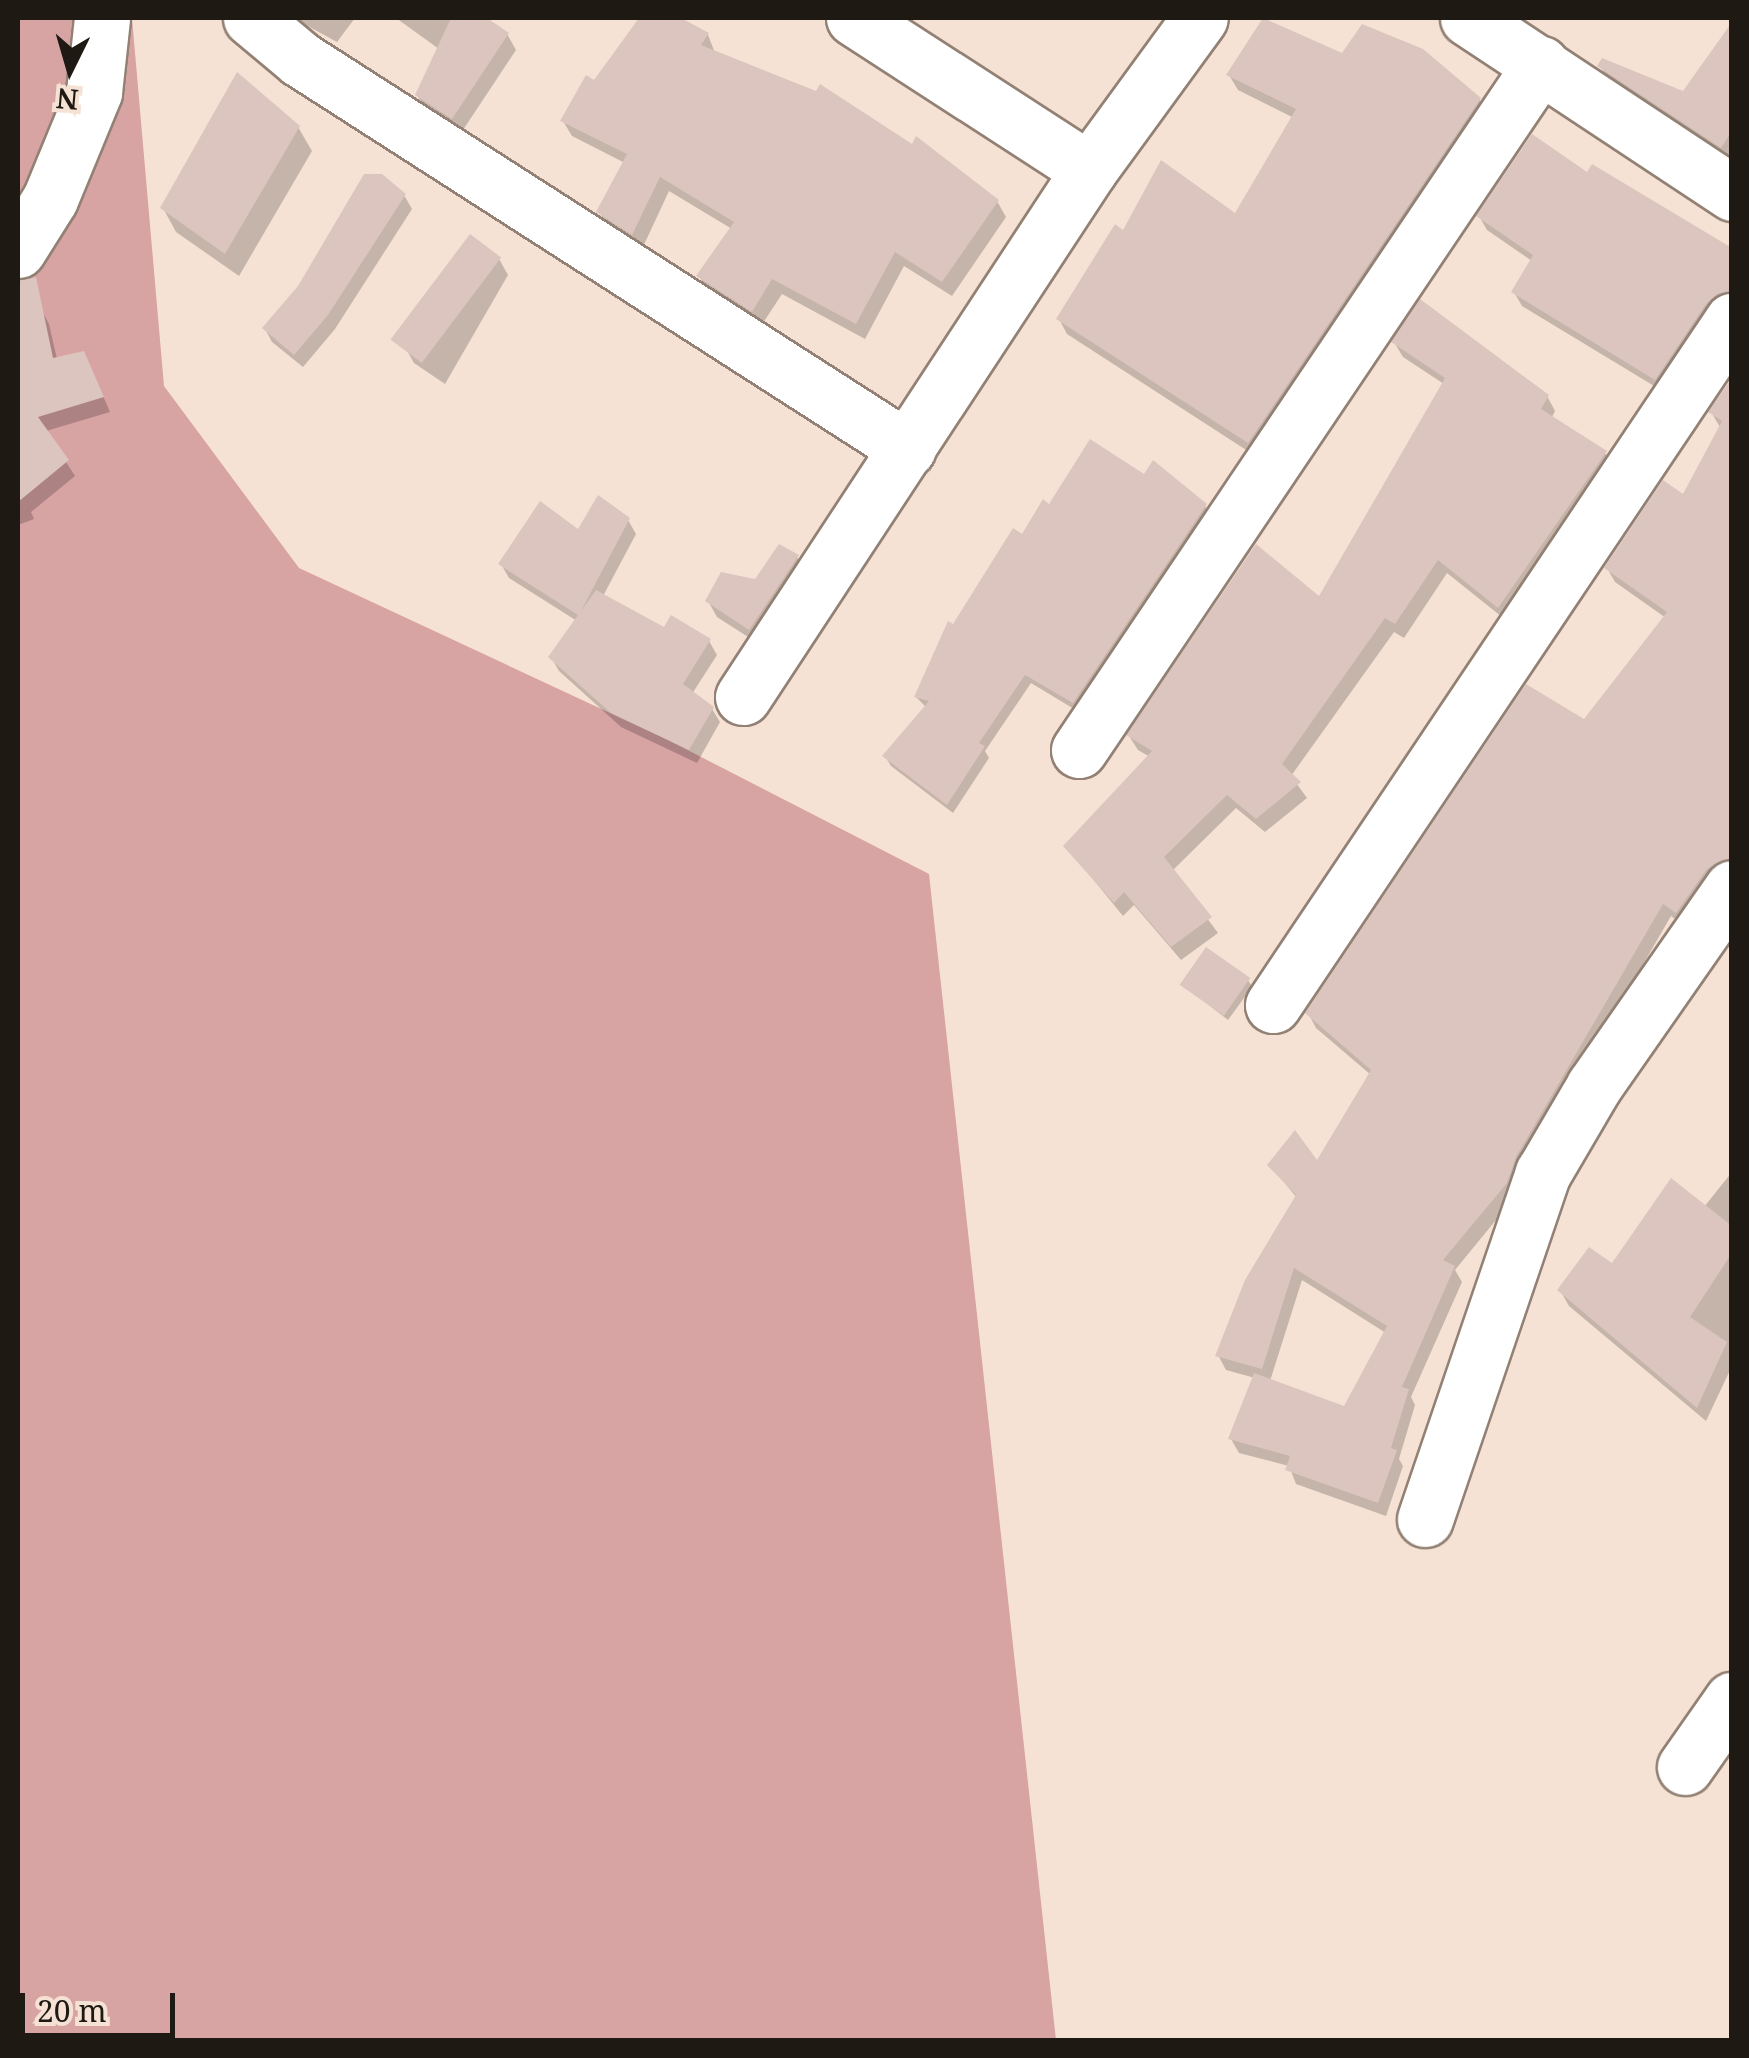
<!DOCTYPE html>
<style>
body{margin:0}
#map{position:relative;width:1749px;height:2058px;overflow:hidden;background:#f5e2d4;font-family:"Noto Serif",serif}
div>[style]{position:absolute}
.green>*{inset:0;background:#d7a3a3}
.shadow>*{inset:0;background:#0003}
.building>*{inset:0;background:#dcc5be;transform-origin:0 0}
.roads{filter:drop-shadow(2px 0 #928174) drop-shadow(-2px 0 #928174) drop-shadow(0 2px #928174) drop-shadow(0 -2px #928174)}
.minor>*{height:55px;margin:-27.5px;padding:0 27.5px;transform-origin:27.5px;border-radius:27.5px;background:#fff}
span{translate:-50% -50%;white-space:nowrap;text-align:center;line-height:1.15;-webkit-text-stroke:8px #f5e2d4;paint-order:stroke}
.frame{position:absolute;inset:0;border:20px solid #1f1914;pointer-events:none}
.north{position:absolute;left:20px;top:20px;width:100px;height:100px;-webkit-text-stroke:8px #f5e2d4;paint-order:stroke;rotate:185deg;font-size:28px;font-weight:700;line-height:40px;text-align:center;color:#1f1914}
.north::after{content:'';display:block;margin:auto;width:35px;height:45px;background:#1f1914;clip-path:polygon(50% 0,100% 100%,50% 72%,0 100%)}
.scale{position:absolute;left:20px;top:1993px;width:155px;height:45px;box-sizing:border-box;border:5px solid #1f1914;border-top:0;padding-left:12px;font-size:30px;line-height:35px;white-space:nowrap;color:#1f1914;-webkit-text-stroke:8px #f5e2d4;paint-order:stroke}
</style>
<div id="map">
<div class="green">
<div style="clip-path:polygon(18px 18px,132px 18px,164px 386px,299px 568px,668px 740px,929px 874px,1056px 2040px,18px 2040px)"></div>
</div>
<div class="shadow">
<div style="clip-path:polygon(293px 18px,355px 18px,337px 42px)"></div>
<div style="clip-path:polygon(396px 18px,482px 18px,507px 34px,516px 50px,461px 133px,426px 111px,417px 95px,439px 49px)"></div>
<div style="clip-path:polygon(642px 18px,676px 18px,708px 35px,715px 53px,997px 201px,1006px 217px,952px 296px,904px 266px,865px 339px,782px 294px,761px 326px,708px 291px,699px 276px,732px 229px,669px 191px,642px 249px,608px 228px,599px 212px,625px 163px,572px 136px,563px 121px)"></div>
<div style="clip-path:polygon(1343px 57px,1479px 99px,1487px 114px,1257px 457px,1067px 334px,1059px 319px,1124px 234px,1236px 216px,1294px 118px,1238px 90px,1229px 75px)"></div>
<div style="clip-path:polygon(1732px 63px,1729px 161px,1609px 81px,1600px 66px,1684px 94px)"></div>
<div style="clip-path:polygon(298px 127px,312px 151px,239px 276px,176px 232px,163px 208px)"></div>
<div style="clip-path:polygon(1588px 175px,1732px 251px,1732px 306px,1664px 392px,1522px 306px,1514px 292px,1532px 261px,1487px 230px,1479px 216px)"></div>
<div style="clip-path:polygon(404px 195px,412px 209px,335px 329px,303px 367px,272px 342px,265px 329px)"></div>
<div style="clip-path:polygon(499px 259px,508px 275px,445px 384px,414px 363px,405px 347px)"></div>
<div style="clip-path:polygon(41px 309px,49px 324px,57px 359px,91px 368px,110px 412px,46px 431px,75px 476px,31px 512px,34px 519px,18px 525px,18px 315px)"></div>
<div style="clip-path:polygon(1394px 342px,1547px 396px,1555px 411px,1551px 419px,1605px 453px,1614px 467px,1507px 621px,1447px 573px,1404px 638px,1394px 632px,1291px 776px,1307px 798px,1265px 832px,1236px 808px,1172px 871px,1218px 933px,1181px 960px,1134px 905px,1123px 916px,1066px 846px,1150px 757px,1138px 750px,1129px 736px,1319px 600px,1444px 384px,1403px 357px)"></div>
<div style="clip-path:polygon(evenodd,1732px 382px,1732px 875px,1685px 926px,1671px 916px,1523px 1172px,1514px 1198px,1455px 1270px,1462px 1282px,1411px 1397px,1415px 1405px,1399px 1459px,1403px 1466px,1386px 1516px,1296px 1484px,1289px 1466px,1239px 1453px,1231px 1439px,1255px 1378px,1226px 1370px,1218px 1355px,1297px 1198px,1270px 1165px,1317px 1165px,1371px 1075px,1316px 1028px,1308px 1013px,1585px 723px,1666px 618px,1615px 582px,1607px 568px,1684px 498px,1720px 427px,1711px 412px,1732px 382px,1302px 1280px,1386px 1333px,1345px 1409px,1270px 1381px,1302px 1280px)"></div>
<div style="clip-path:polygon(1145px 477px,1205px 506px,1211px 516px,1079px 712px,1031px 683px,985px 751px,989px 758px,953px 813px,891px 766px,885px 756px,927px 708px,916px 697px,954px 627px,1050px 507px)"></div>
<div style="clip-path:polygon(628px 520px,636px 534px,603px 596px,665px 630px,709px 641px,717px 655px,692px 694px,712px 709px,720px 722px,697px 763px,621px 727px,559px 671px,551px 657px,577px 621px,509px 578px,501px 564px,578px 533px)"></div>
<div style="clip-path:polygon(797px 557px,806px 572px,759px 644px,717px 617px,708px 601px,756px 582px)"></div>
<div style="clip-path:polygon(1248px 980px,1252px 987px,1228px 1020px,1182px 984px)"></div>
<div style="clip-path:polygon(1732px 1172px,1732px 1366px,1706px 1421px,1569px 1306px,1560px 1290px,1613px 1267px,1704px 1207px)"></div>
</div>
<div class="building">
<div style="clip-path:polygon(451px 18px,487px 18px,509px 33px,452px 119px,415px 95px)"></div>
<div style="clip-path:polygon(639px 18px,681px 18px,709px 33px,701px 45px,816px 91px,820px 84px,912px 144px,916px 136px,999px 200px,942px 282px,895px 252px,856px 324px,772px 279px,752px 312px,696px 276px,734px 222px,660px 177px,632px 235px,596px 212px,627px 154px,560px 121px,586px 75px,594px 80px)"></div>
<div style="clip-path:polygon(1263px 18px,1342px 53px,1362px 24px,1423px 49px,1481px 98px,1248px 443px,1056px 319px,1115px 224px,1123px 230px,1161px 160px,1235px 213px,1296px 109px,1226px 75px)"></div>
<div style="clip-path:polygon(1732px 22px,1732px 131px,1721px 148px,1597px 66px,1602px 58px,1683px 91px)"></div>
<div style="clip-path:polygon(237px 72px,300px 126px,225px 254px,160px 208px)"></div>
<div style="clip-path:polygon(1532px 134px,1587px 172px,1592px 164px,1732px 248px,1732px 290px,1717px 294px,1706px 304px,1655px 380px,1511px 292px,1533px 255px,1476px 216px)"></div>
<div style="clip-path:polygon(364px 174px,382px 174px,406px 194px,328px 315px,294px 355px,262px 328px,298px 286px)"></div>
<div style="left:470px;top:234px;width:39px;height:132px;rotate:37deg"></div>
<div style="clip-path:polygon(36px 277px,53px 358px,84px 351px,104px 397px,38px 417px,69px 460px,18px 502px,18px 281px)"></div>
<div style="clip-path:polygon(1420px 299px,1549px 395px,1541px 409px,1607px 451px,1498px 608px,1438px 560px,1395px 624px,1385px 618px,1282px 764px,1301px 782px,1256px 819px,1227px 795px,1164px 857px,1212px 917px,1171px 947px,1124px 892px,1114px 903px,1063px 846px,1152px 751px,1126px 735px,1256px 544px,1319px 596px,1445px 378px,1391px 342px)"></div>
<div style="clip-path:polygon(1732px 378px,1732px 857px,1707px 869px,1676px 913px,1663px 904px,1516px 1157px,1507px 1183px,1443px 1260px,1455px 1266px,1402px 1387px,1409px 1389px,1391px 1448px,1397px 1450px,1378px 1503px,1285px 1470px,1290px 1456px,1228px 1439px,1254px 1373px,1344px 1406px,1387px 1326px,1294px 1268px,1262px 1369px,1215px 1356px,1245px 1280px,1296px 1195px,1267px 1165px,1295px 1130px,1317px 1160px,1371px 1070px,1305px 1013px,1526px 684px,1584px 719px,1667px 612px,1604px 568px,1663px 480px,1683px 494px,1722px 421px,1708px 412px)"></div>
<div style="clip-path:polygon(1090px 439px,1144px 474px,1153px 460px,1207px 504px,1073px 703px,1025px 675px,979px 743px,985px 746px,947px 805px,882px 756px,929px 701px,914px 697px,948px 621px,953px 624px,1013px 528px,1022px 534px,1043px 499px,1049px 504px)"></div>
<div style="clip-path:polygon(598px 495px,630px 518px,581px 611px,596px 590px,664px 627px,671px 615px,711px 639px,683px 684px,714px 707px,689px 750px,611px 713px,548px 657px,578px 615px,498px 564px,540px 501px,578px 529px)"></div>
<div style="clip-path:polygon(779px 544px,799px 555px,749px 630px,705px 601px,721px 572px,755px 579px)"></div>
<div style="left:1206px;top:947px;width:54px;height:46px;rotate:35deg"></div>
<div style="clip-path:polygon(1671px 1178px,1732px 1226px,1732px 1253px,1690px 1317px,1727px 1342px,1697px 1408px,1557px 1290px,1589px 1247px,1612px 1263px)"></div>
</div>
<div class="roads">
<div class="minor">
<div style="left:251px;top:18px;width:64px;rotate:39.9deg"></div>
<div style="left:300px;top:59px;width:722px;rotate:32.68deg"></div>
<div style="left:854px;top:18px;width:280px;rotate:32.9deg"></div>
<div style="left:1468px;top:18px;width:317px;rotate:33.5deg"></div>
<div style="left:18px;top:250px;width:60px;rotate:-57.9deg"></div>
<div style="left:50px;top:199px;width:116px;rotate:-67.6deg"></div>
<div style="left:94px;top:92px;width:74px;rotate:-83.8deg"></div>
<div style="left:743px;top:697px;width:630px;rotate:-56.71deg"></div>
<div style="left:1089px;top:170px;width:188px;rotate:-53.9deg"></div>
<div style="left:1079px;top:750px;width:827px;rotate:-56.04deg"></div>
<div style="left:1273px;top:1005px;width:824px;rotate:-56.14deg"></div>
<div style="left:1425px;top:1519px;width:366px;rotate:-71.2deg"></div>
<div style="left:1543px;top:1173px;width:101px;rotate:-59.6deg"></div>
<div style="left:1594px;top:1086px;width:241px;rotate:-55.1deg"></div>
<div style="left:1685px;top:1767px;width:82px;rotate:-55deg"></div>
</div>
</div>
<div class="frame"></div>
<div class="north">N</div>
<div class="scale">20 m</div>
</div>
